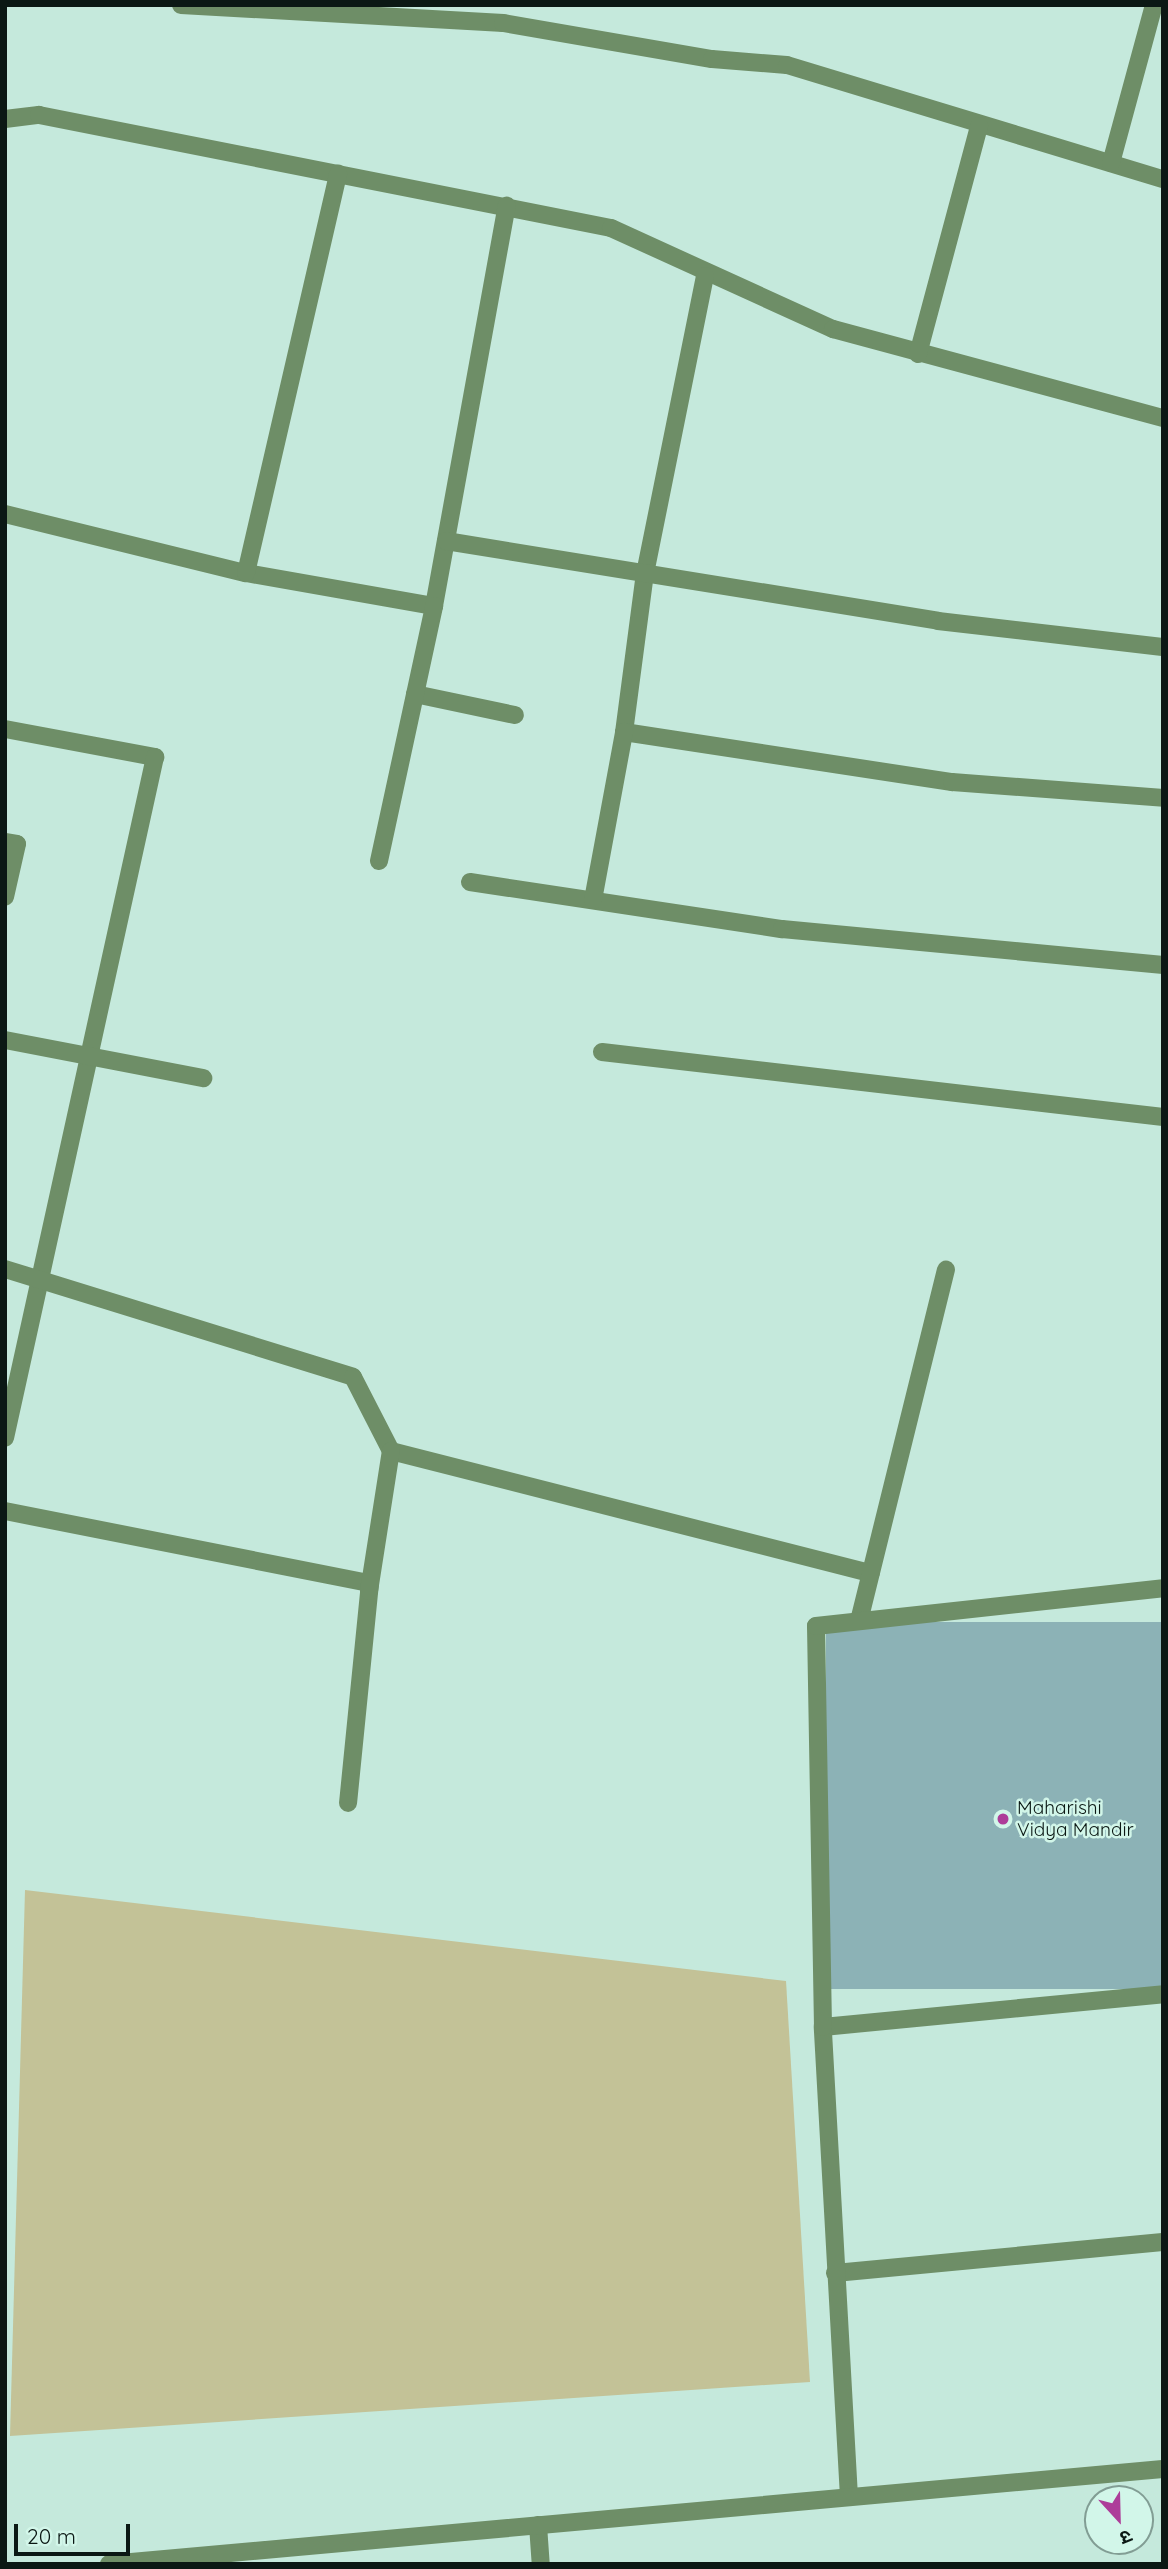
<!DOCTYPE html>
<meta charset="utf-8">
<style>
body{margin:0}
#map{position:relative;width:1168px;height:2569px;overflow:hidden;background:#c5e9dc;font-family:Quicksand,"Noto Sans Devanagari",sans-serif}
div>[style]{position:absolute}
.green>*{inset:0;background:#c3c297}
.building>*{inset:0;background:#8cb2b6;transform-origin:0 0}
.minor>*{height:18px;margin:-9px;padding:0 9px;transform-origin:9px;border-radius:9px;background:#6e8e67}
.dots>*{width:19px;height:19px;translate:-50% -50%;box-sizing:border-box;border:4px solid #d2f6e9;border-radius:50%}
span{translate:-50% -50%;white-space:nowrap;text-align:center;line-height:1.15;-webkit-text-stroke:5px #d2f6e9;paint-order:stroke}
.poi-label{font-size:19px;color:#0b1814}
.left{translate:0 -50%;text-align:left}
.frame{position:absolute;inset:0;border:7px solid #0b1814;pointer-events:none}
.north{position:absolute;left:1084px;top:2485px;width:70px;height:70px;box-sizing:border-box;background:#d2f6e9;border:2px solid #829d94;border-radius:50%;rotate:158deg;font-size:19px;font-weight:700;line-height:28px;text-align:center;color:#0b1814}
.north::after{content:'';display:block;margin:auto;width:24px;height:32px;background:#ad3d99;clip-path:polygon(50% 0,100% 100%,50% 72%,0 100%)}
.scale{position:absolute;left:14px;top:2524px;width:116px;height:32px;box-sizing:border-box;border:4px solid #0b1814;border-top:0;padding-left:9px;font-size:21px;line-height:24px;white-space:nowrap;color:#0b1814;-webkit-text-stroke:5px #d2f6e9;paint-order:stroke}
</style>
<div id="map">
<div class="green">
<div style="clip-path:polygon(25px 1890px,786px 1981px,810px 2382px,10px 2436px)"></div>
</div>
<div class="building">
<div style="left:1163px;top:1622px;width:367px;height:337px;rotate:90deg"></div>
</div>
<div class="minor">
<div style="left:181px;top:5px;width:323px;rotate:3.2deg"></div>
<div style="left:503px;top:23px;width:212px;rotate:9.8deg"></div>
<div style="left:712px;top:59px;width:75px;rotate:4.6deg"></div>
<div style="left:787px;top:65px;width:393px;rotate:16.9deg"></div>
<div style="left:5px;top:119px;width:34px;rotate:-7deg"></div>
<div style="left:39px;top:115px;width:583px;rotate:11.18deg"></div>
<div style="left:611px;top:228px;width:244px;rotate:24.5deg"></div>
<div style="left:833px;top:329px;width:342px;rotate:15.1deg"></div>
<div style="left:1111px;top:163px;width:164px;rotate:-74.8deg"></div>
<div style="left:705px;top:276px;width:303px;rotate:101.4deg"></div>
<div style="left:645px;top:573px;width:160px;rotate:97.5deg"></div>
<div style="left:624px;top:732px;width:332px;rotate:8.7deg"></div>
<div style="left:952px;top:782px;width:212px;rotate:4.3deg"></div>
<div style="left:918px;top:354px;width:236px;rotate:-75deg"></div>
<div style="left:5px;top:514px;width:248px;rotate:13.8deg"></div>
<div style="left:246px;top:573px;width:191px;rotate:10deg"></div>
<div style="left:434px;top:606px;width:407px;rotate:-79.7deg"></div>
<div style="left:446px;top:541px;width:498px;rotate:9.2deg"></div>
<div style="left:938px;top:621px;width:226px;rotate:6.6deg"></div>
<div style="left:246px;top:573px;width:410px;rotate:-77deg"></div>
<div style="left:415px;top:694px;width:102px;rotate:11.9deg"></div>
<div style="left:5px;top:729px;width:153px;rotate:10.6deg"></div>
<div style="left:155px;top:757px;width:697px;rotate:102.42deg"></div>
<div style="left:5px;top:842px;width:12px;rotate:9deg"></div>
<div style="left:17px;top:844px;width:54px;rotate:102.8deg"></div>
<div style="left:379px;top:861px;width:261px;rotate:-77.8deg"></div>
<div style="left:470px;top:882px;width:316px;rotate:8.6deg"></div>
<div style="left:782px;top:929px;width:383px;rotate:5.4deg"></div>
<div style="left:593px;top:900px;width:171px;rotate:-79.5deg"></div>
<div style="left:5px;top:1040px;width:202px;rotate:10.9deg"></div>
<div style="left:602px;top:1052px;width:565px;rotate:6.61deg"></div>
<div style="left:5px;top:1269px;width:364px;rotate:17.2deg"></div>
<div style="left:353px;top:1377px;width:83px;rotate:62.8deg"></div>
<div style="left:391px;top:1451px;width:495px;rotate:14.3deg"></div>
<div style="left:5px;top:1511px;width:372px;rotate:11.2deg"></div>
<div style="left:370px;top:1583px;width:221px;rotate:95.7deg"></div>
<div style="left:369px;top:1591px;width:142px;rotate:-81.1deg"></div>
<div style="left:859px;top:1621px;width:362px;rotate:-76.1deg"></div>
<div style="left:823px;top:2027px;width:342px;rotate:-5.5deg"></div>
<div style="left:835px;top:2273px;width:329px;rotate:-5.4deg"></div>
<div style="left:849px;top:2497px;width:471px;rotate:-93.2deg"></div>
<div style="left:823px;top:2027px;width:401px;rotate:-91deg"></div>
<div style="left:816px;top:1626px;width:349px;rotate:-6.2deg"></div>
<div style="left:538px;top:2525px;width:39px;rotate:86deg"></div>
<div style="left:109px;top:2564px;width:1058px;rotate:-5.15deg"></div>
</div>
<div class="dots">
<div style="left:1003px;top:1819px;background:#ad3d99"></div>
</div>
<div class="poi-label">
<span class="left" style="left:1017px;top:1819px">Maharishi<br>Vidya Mandir</span>
</div>
<div class="frame"></div>
<div class="north">उ</div>
<div class="scale">20 m</div>
</div>
